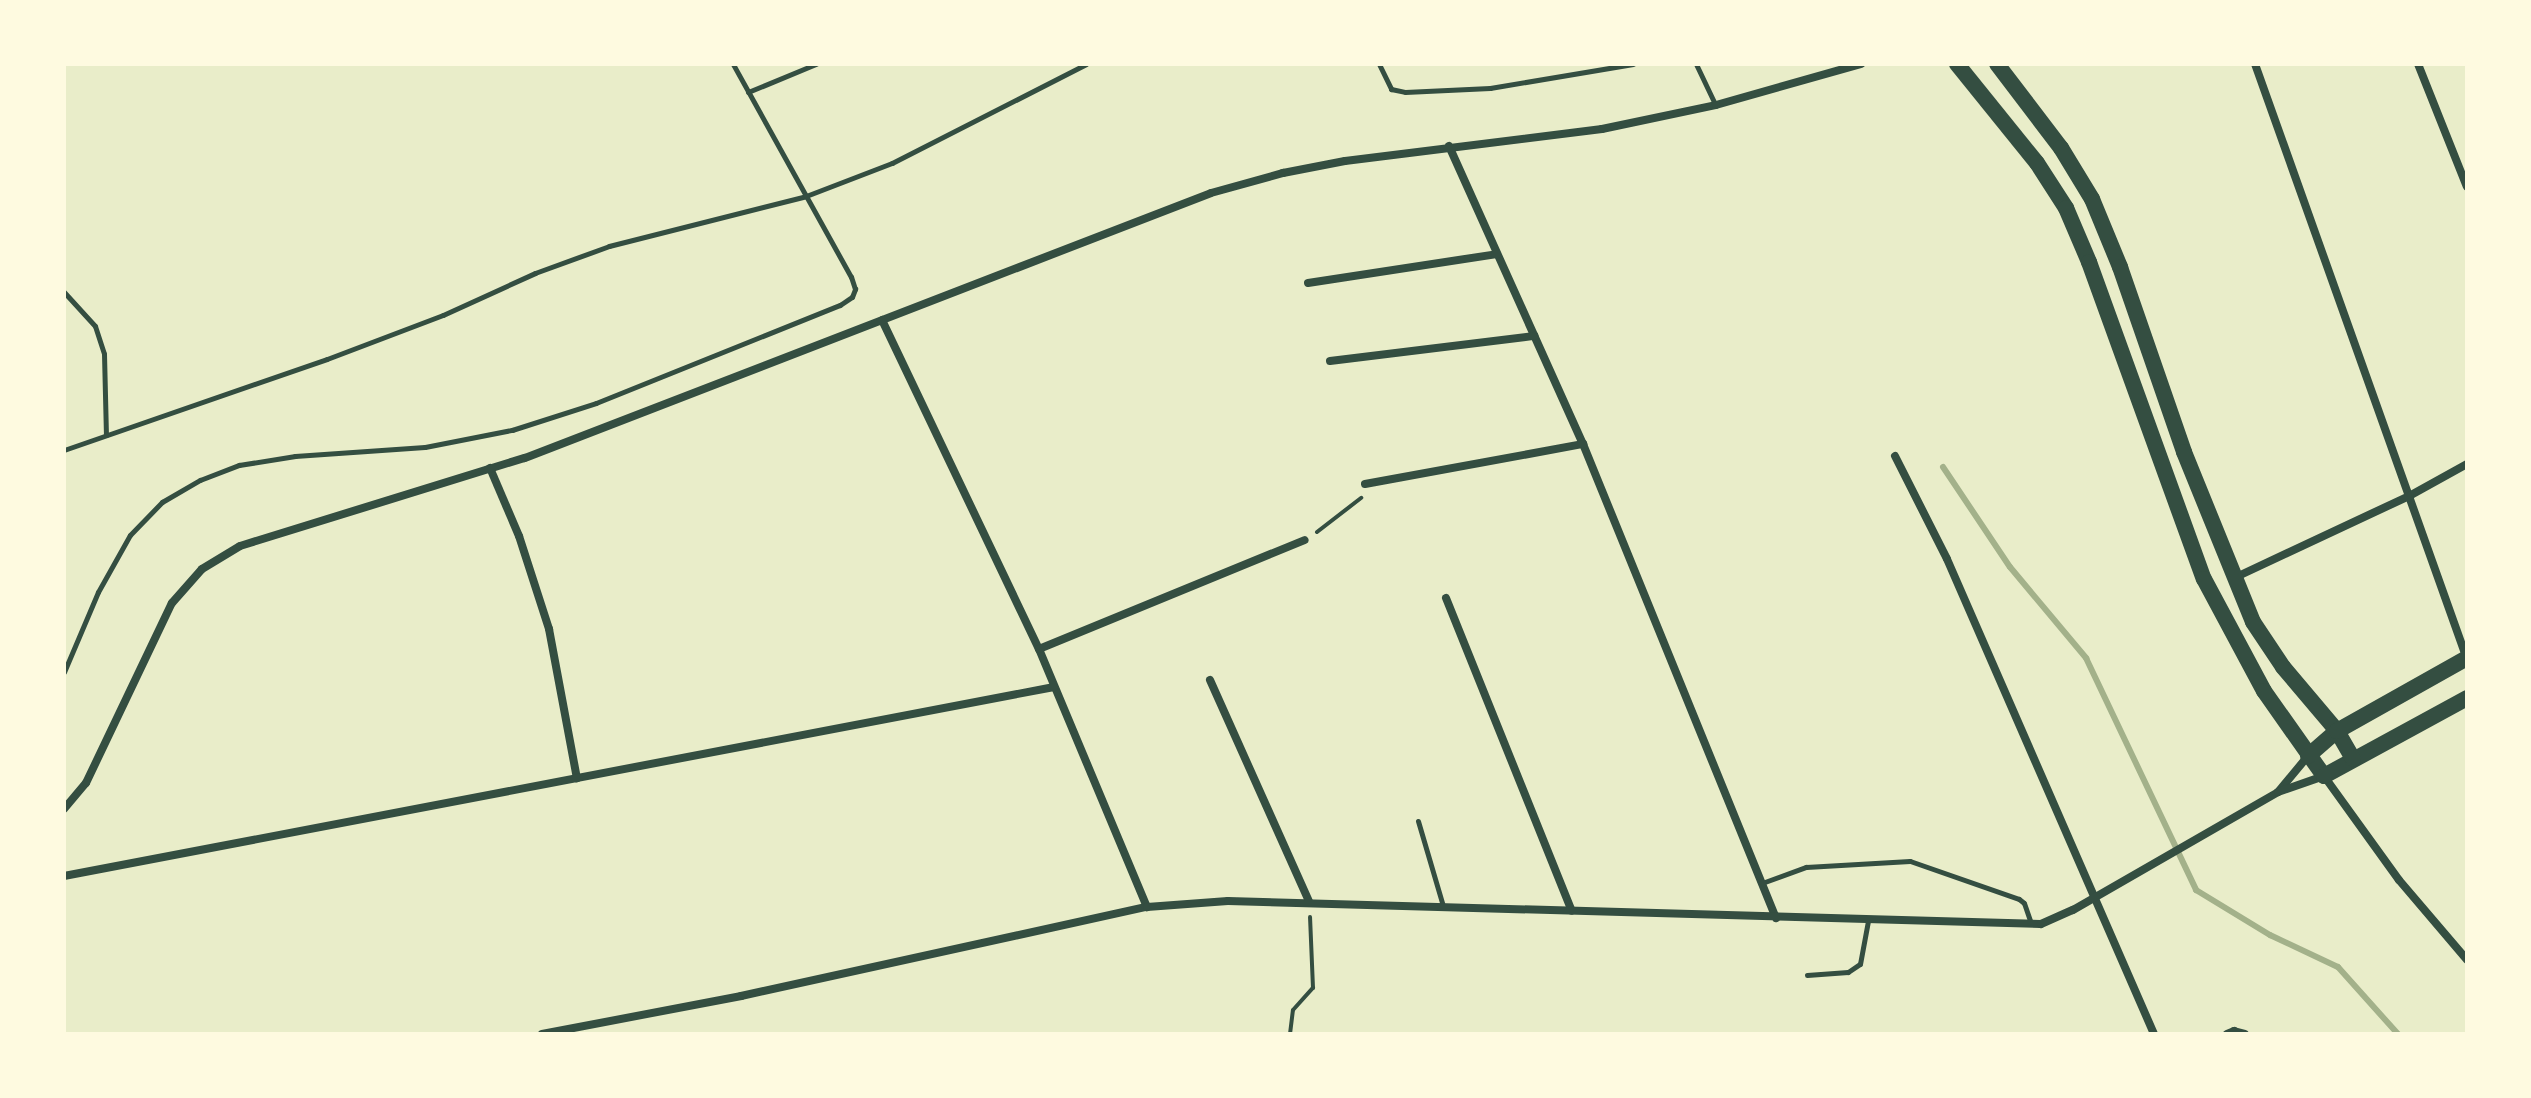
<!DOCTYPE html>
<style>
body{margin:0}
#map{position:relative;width:2531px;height:1098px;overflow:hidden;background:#e9edc9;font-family:Cabin,sans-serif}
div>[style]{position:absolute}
.stream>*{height:6px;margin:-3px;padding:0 3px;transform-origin:3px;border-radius:3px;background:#a3b18a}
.path>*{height:4px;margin:-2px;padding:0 2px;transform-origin:2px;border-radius:2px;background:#344e41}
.service>*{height:5px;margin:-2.5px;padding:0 2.5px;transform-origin:2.5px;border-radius:2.5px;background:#344e41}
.minor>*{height:8px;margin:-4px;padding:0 4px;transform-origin:4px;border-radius:4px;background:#344e41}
.secondary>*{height:16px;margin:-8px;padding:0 8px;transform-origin:8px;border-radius:8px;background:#344e41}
span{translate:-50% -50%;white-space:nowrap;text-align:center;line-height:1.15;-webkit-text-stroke:8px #fefae0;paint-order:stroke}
.frame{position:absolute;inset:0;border:66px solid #fefae0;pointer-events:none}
</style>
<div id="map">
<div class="stream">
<div style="left:1943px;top:467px;width:120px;rotate:56.2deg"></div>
<div style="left:2010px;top:567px;width:119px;rotate:50.1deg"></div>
<div style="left:2086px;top:658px;width:257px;rotate:64.6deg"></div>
<div style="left:2196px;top:890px;width:87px;rotate:31.3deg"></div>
<div style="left:2270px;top:935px;width:75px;rotate:25.2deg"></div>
<div style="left:2338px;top:967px;width:90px;rotate:48.2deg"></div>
</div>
<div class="path">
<div style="left:1317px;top:532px;width:56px;rotate:-37.7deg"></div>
<div style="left:1290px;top:1034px;width:24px;rotate:-83deg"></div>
<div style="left:1293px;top:1010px;width:30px;rotate:-48deg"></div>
<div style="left:1313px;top:988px;width:71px;rotate:-92.4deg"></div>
</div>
<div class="service">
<div style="left:1379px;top:64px;width:28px;rotate:64deg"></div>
<div style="left:1391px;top:89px;width:14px;rotate:12deg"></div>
<div style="left:1405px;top:92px;width:85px;rotate:-2.7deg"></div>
<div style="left:1490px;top:88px;width:145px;rotate:-9.5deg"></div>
<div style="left:1696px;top:64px;width:44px;rotate:64.6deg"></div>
<div style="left:748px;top:92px;width:74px;rotate:-22.4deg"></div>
<div style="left:64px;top:292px;width:46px;rotate:47.6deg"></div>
<div style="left:95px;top:326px;width:29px;rotate:72deg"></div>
<div style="left:104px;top:354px;width:81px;rotate:88.6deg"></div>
<div style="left:64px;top:450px;width:278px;rotate:-19.1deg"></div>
<div style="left:327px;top:359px;width:124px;rotate:-20.8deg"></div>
<div style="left:443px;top:315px;width:101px;rotate:-24.5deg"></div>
<div style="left:535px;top:273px;width:79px;rotate:-20deg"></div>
<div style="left:609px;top:246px;width:203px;rotate:-14.2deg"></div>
<div style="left:806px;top:196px;width:92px;rotate:-21deg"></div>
<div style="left:892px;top:163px;width:218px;rotate:-27deg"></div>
<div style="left:64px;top:672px;width:87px;rotate:-67deg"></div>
<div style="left:98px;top:592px;width:65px;rotate:-60.7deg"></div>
<div style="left:130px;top:535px;width:46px;rotate:-45.9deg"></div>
<div style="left:162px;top:502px;width:44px;rotate:-30.1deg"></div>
<div style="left:200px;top:480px;width:42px;rotate:-21deg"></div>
<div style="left:239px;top:465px;width:57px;rotate:-9.1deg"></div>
<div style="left:295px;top:456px;width:130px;rotate:-4deg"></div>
<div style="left:425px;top:447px;width:89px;rotate:-11.1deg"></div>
<div style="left:512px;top:430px;width:88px;rotate:-17.8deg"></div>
<div style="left:596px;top:403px;width:263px;rotate:-21.9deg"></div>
<div style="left:840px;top:305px;width:14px;rotate:-34deg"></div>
<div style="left:852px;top:297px;width:9px;rotate:-69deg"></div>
<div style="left:855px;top:289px;width:13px;rotate:-108deg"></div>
<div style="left:851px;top:277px;width:244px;rotate:-119deg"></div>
<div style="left:1418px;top:821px;width:89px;rotate:73.6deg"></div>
<div style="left:1762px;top:883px;width:47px;rotate:-20deg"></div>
<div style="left:1806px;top:867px;width:104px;rotate:-3.3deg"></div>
<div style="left:1910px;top:861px;width:115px;rotate:19.2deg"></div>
<div style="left:2019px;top:899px;width:6px;rotate:39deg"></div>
<div style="left:2024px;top:903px;width:21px;rotate:71deg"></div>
<div style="left:1807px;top:975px;width:41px;rotate:-4.2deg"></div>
<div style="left:1848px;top:972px;width:14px;rotate:-34deg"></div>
<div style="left:1860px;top:964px;width:44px;rotate:-79.5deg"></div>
</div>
<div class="minor">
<div style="left:2255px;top:64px;width:632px;rotate:70.39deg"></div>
<div style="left:2418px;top:64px;width:132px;rotate:68.3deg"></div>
<div style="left:1449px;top:146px;width:327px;rotate:65.8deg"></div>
<div style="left:1583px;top:444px;width:512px;rotate:67.85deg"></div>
<div style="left:1308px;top:283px;width:191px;rotate:-8.7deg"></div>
<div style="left:882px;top:320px;width:365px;rotate:64.5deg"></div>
<div style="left:1039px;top:649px;width:280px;rotate:67.3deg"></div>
<div style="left:1330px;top:361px;width:206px;rotate:-7deg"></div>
<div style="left:1895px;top:456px;width:115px;rotate:63.2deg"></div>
<div style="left:1947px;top:559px;width:518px;rotate:66.45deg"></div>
<div style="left:490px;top:468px;width:74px;rotate:66.9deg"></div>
<div style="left:519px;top:536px;width:98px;rotate:72.1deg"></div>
<div style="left:549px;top:629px;width:152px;rotate:79.4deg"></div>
<div style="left:1365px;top:484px;width:222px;rotate:-10.4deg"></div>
<div style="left:2234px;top:578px;width:195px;rotate:-25.1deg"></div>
<div style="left:2411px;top:495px;width:64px;rotate:-29deg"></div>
<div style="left:1446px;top:598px;width:337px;rotate:68.1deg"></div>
<div style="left:1039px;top:649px;width:287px;rotate:-22.3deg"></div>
<div style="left:1210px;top:680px;width:242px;rotate:65.9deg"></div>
<div style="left:2278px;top:792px;width:47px;rotate:-50.2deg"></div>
<div style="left:64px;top:809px;width:34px;rotate:-50deg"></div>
<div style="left:86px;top:783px;width:199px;rotate:-64.5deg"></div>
<div style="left:172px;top:603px;width:45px;rotate:-48.6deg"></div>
<div style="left:202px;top:569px;width:44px;rotate:-31.2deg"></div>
<div style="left:240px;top:546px;width:298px;rotate:-17.2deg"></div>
<div style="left:525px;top:458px;width:735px;rotate:-21.12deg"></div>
<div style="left:1211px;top:193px;width:75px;rotate:-15.5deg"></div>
<div style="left:1283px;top:173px;width:63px;rotate:-11deg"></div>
<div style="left:1345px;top:161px;width:259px;rotate:-7.1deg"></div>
<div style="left:1602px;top:129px;width:116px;rotate:-11.9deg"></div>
<div style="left:1716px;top:105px;width:151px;rotate:-15.8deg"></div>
<div style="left:64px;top:876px;width:1008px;rotate:-10.81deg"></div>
<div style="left:542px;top:1034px;width:203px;rotate:-10.8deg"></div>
<div style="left:741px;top:996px;width:416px;rotate:-12.4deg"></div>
<div style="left:1147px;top:907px;width:81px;rotate:-4.2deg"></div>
<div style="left:1228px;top:901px;width:813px;rotate:1.62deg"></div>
<div style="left:2041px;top:924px;width:35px;rotate:-24deg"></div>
<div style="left:2073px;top:910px;width:237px;rotate:-29.9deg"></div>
<div style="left:2278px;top:792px;width:49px;rotate:-19.2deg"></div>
<div style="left:2324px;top:776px;width:128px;rotate:54.2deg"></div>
<div style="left:2399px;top:880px;width:105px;rotate:49.6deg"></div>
<div style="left:2227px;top:1034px;width:8px;rotate:-23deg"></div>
<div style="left:2234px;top:1031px;width:11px;rotate:15deg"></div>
</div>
<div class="secondary">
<div style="left:1957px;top:64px;width:127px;rotate:51.1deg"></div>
<div style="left:2037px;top:163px;width:54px;rotate:57.2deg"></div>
<div style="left:2066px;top:208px;width:59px;rotate:66.9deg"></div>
<div style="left:2089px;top:262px;width:337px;rotate:70.1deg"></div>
<div style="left:2204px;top:579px;width:127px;rotate:61.8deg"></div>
<div style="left:2264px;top:691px;width:104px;rotate:54.8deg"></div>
<div style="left:2324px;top:776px;width:163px;rotate:-28.6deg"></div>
<div style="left:1997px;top:64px;width:106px;rotate:52.7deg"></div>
<div style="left:2061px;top:148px;width:60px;rotate:58.7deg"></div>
<div style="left:2092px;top:199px;width:74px;rotate:67.6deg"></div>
<div style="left:2120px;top:267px;width:196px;rotate:70.9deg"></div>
<div style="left:2184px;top:452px;width:183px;rotate:67.9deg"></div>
<div style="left:2253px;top:622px;width:54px;rotate:56.3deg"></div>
<div style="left:2283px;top:667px;width:84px;rotate:49.8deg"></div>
<div style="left:2337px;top:731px;width:32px;rotate:60deg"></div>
<div style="left:2308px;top:756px;width:38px;rotate:-41deg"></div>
<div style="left:2337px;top:731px;width:149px;rotate:-29.3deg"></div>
</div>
<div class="frame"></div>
</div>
